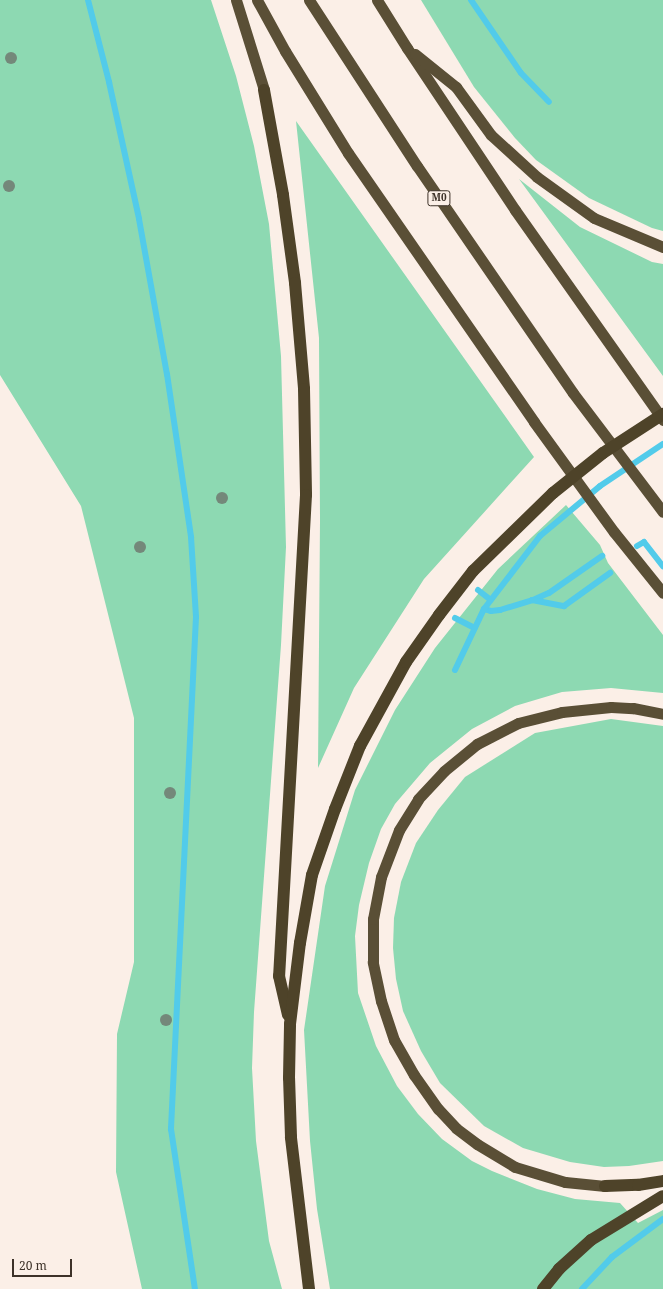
<!DOCTYPE html>
<style>
body{margin:0}
#map{position:relative;width:663px;height:1289px;overflow:hidden;background:#fbefe7;font-family:"Noto Serif",serif}
div>[style]{position:absolute}
.green>*{inset:0;background:#8dd9b2}
.stream>*{height:6px;margin:-3px;padding:0 3px;transform-origin:3px;border-radius:3px;background:#52cbea}
.trunk>*{height:11px;margin:-5.5px;padding:0 5.5px;transform-origin:5.5px;border-radius:5.5px;background:#5a4f36}
.motorway>*{height:12px;margin:-6px;padding:0 6px;transform-origin:6px;border-radius:6px;background:#4e4329}
.trees>*{width:12px;height:12px;margin:-6px;border-radius:50%;background:#74887a}
span{translate:-50% -50%;white-space:nowrap;text-align:center;line-height:1.15;-webkit-text-stroke:4px #fbefe7;paint-order:stroke}
.shield-label span{padding:1px 3px;background:#fbefe7;border:1px solid;border-radius:3px;-webkit-text-stroke-width:0}
.shield-label{font-size:10px;color:#3d3229;font-weight:700}
.scale{position:absolute;left:12px;top:1259px;width:60px;height:18px;box-sizing:border-box;border:2px solid #3d3229;border-top:0;padding-left:5px;font-size:12px;line-height:14px;white-space:nowrap;color:#3d3229;-webkit-text-stroke:3px #fbefe7;paint-order:stroke}
</style>
<div id="map">
<div class="green">
<div style="clip-path:polygon(0 0,211px 0,236px 76px,254px 146px,269px 224px,281px 356px,286px 547px,281px 645px,254px 1012px,252px 1068px,256px 1141px,269px 1241px,282px 1289px,142px 1289px,116px 1172px,117px 1034px,134px 962px,134px 718px,81px 506px,0 375px)"></div>
<div style="clip-path:polygon(421px 0,663px 0,663px 231px,652px 228px,589px 198px,536px 160px,515px 138px,474px 87px)"></div>
<div style="clip-path:polygon(296px 121px,534px 457px,424px 579px,354px 688px,318px 768px,320px 520px,319px 338px)"></div>
<div style="clip-path:polygon(519px 179px,580px 227px,652px 262px,663px 264px,663px 376px)"></div>
<div style="clip-path:polygon(566px 505px,600px 545px,608px 563px,663px 635px,663px 693px,611px 688px,562px 692px,515px 706px,472px 729px,430px 763px,395px 804px,381px 829px,369px 863px,359px 905px,355px 936px,358px 993px,376px 1046px,397px 1086px,418px 1114px,442px 1139px,472px 1161px,492px 1171px,537px 1189px,575px 1199px,620px 1203px,638px 1223px,663px 1210px,663px 1289px,330px 1289px,317px 1209px,310px 1141px,304px 1030px,325px 886px,355px 790px,395px 710px,435px 648px,498px 569px)"></div>
<div style="clip-path:polygon(611px 719px,663px 726px,663px 1161px,629px 1166px,604px 1167px,570px 1162px,523px 1148px,484px 1126px,440px 1083px,421px 1051px,403px 1011px,396px 979px,393px 948px,394px 918px,401px 882px,416px 843px,438px 810px,465px 777px,535px 733px)"></div>
</div>
<div class="stream">
<div style="left:88px;top:0;width:85px;rotate:75.6deg"></div>
<div style="left:109px;top:82px;width:140px;rotate:77.6deg"></div>
<div style="left:139px;top:219px;width:158px;rotate:79.8deg"></div>
<div style="left:167px;top:374px;width:165px;rotate:81.6deg"></div>
<div style="left:191px;top:537px;width:80px;rotate:86.4deg"></div>
<div style="left:196px;top:617px;width:513px;rotate:92.8deg"></div>
<div style="left:171px;top:1129px;width:162px;rotate:81.5deg"></div>
<div style="left:471px;top:0;width:88px;rotate:55.6deg"></div>
<div style="left:521px;top:73px;width:40px;rotate:46deg"></div>
<div style="left:637px;top:546px;width:8px;rotate:-30deg"></div>
<div style="left:644px;top:542px;width:31px;rotate:52deg"></div>
<div style="left:478px;top:590px;width:16px;rotate:38deg"></div>
<div style="left:533px;top:600px;width:17px;rotate:-24deg"></div>
<div style="left:549px;top:593px;width:65px;rotate:-34.9deg"></div>
<div style="left:484px;top:609px;width:7px;rotate:16deg"></div>
<div style="left:491px;top:611px;width:9px;rotate:-6deg"></div>
<div style="left:500px;top:610px;width:34px;rotate:-17deg"></div>
<div style="left:532px;top:600px;width:33px;rotate:11deg"></div>
<div style="left:564px;top:606px;width:57px;rotate:-35.7deg"></div>
<div style="left:455px;top:618px;width:22px;rotate:27deg"></div>
<div style="left:455px;top:670px;width:68px;rotate:-64.6deg"></div>
<div style="left:484px;top:609px;width:92px;rotate:-52.5deg"></div>
<div style="left:540px;top:536px;width:78px;rotate:-39.8deg"></div>
<div style="left:600px;top:486px;width:76px;rotate:-33.7deg"></div>
<div style="left:582px;top:1289px;width:44px;rotate:-46.8deg"></div>
<div style="left:612px;top:1257px;width:64px;rotate:-36.7deg"></div>
</div>
<div class="trunk">
<div style="left:236px;top:0;width:94px;rotate:72.7deg"></div>
<div style="left:257px;top:0;width:58px;rotate:61.2deg"></div>
<div style="left:285px;top:51px;width:120px;rotate:58.3deg"></div>
<div style="left:348px;top:153px;width:327px;rotate:55.3deg"></div>
<div style="left:534px;top:422px;width:136px;rotate:54deg"></div>
<div style="left:614px;top:532px;width:78px;rotate:51.2deg"></div>
<div style="left:309px;top:0;width:198px;rotate:57deg"></div>
<div style="left:417px;top:166px;width:275px;rotate:55.5deg"></div>
<div style="left:573px;top:393px;width:149px;rotate:52.9deg"></div>
<div style="left:377px;top:0;width:57px;rotate:58deg"></div>
<div style="left:407px;top:48px;width:195px;rotate:56.3deg"></div>
<div style="left:515px;top:210px;width:257px;rotate:54.8deg"></div>
<div style="left:415px;top:54px;width:53px;rotate:38.8deg"></div>
<div style="left:456px;top:87px;width:59px;rotate:53.9deg"></div>
<div style="left:491px;top:135px;width:62px;rotate:42.4deg"></div>
<div style="left:537px;top:177px;width:70px;rotate:35.7deg"></div>
<div style="left:594px;top:218px;width:75px;rotate:22.8deg"></div>
<div style="left:605px;top:1186px;width:40px;rotate:-174.3deg"></div>
<div style="left:565px;top:1182px;width:52px;rotate:-163.3deg"></div>
<div style="left:515px;top:1167px;width:44px;rotate:-148.8deg"></div>
<div style="left:477px;top:1144px;width:26px;rotate:-143deg"></div>
<div style="left:456px;top:1128px;width:26px;rotate:-133deg"></div>
<div style="left:438px;top:1109px;width:42px;rotate:-125.2deg"></div>
<div style="left:414px;top:1075px;width:40px;rotate:-119.7deg"></div>
<div style="left:394px;top:1040px;width:41px;rotate:-108.4deg"></div>
<div style="left:381px;top:1001px;width:40px;rotate:-102deg"></div>
<div style="left:373px;top:962px;width:43px;rotate:-90deg"></div>
<div style="left:373px;top:919px;width:43px;rotate:-79.2deg"></div>
<div style="left:381px;top:877px;width:50px;rotate:-69deg"></div>
<div style="left:399px;top:830px;width:36px;rotate:-58deg"></div>
<div style="left:418px;top:799px;width:38px;rotate:-47deg"></div>
<div style="left:444px;top:771px;width:43px;rotate:-39.3deg"></div>
<div style="left:477px;top:744px;width:46px;rotate:-27.1deg"></div>
<div style="left:518px;top:723px;width:45px;rotate:-14deg"></div>
<div style="left:562px;top:712px;width:49px;rotate:-5.8deg"></div>
<div style="left:611px;top:707px;width:22px;rotate:3deg"></div>
<div style="left:633px;top:708px;width:31px;rotate:11deg"></div>
</div>
<div class="motorway">
<div style="left:264px;top:90px;width:107px;rotate:79.7deg"></div>
<div style="left:283px;top:195px;width:89px;rotate:82.2deg"></div>
<div style="left:295px;top:283px;width:106px;rotate:85.1deg"></div>
<div style="left:304px;top:389px;width:106px;rotate:88.9deg"></div>
<div style="left:306px;top:495px;width:482px;rotate:93.2deg"></div>
<div style="left:279px;top:976px;width:40px;rotate:77deg"></div>
<div style="left:605px;top:1186px;width:33px;rotate:-2deg"></div>
<div style="left:638px;top:1185px;width:25px;rotate:-9deg"></div>
<div style="left:309px;top:1289px;width:153px;rotate:-96.8deg"></div>
<div style="left:291px;top:1137px;width:59px;rotate:-91.9deg"></div>
<div style="left:289px;top:1078px;width:54px;rotate:-88.9deg"></div>
<div style="left:290px;top:1024px;width:82px;rotate:-83deg"></div>
<div style="left:300px;top:943px;width:69px;rotate:-80deg"></div>
<div style="left:312px;top:875px;width:70px;rotate:-70.8deg"></div>
<div style="left:335px;top:809px;width:68px;rotate:-68.4deg"></div>
<div style="left:360px;top:746px;width:96px;rotate:-61.3deg"></div>
<div style="left:406px;top:662px;width:57px;rotate:-54.9deg"></div>
<div style="left:439px;top:615px;width:56px;rotate:-52.3deg"></div>
<div style="left:473px;top:571px;width:112px;rotate:-44.3deg"></div>
<div style="left:553px;top:493px;width:64px;rotate:-38.7deg"></div>
<div style="left:603px;top:453px;width:72px;rotate:-33deg"></div>
<div style="left:543px;top:1289px;width:26px;rotate:-51deg"></div>
<div style="left:559px;top:1269px;width:43px;rotate:-42.2deg"></div>
<div style="left:591px;top:1240px;width:84px;rotate:-31.4deg"></div>
</div>
<div class="trees">
<div style="left:11px;top:58px"></div>
<div style="left:9px;top:186px"></div>
<div style="left:222px;top:498px"></div>
<div style="left:140px;top:547px"></div>
<div style="left:170px;top:793px"></div>
<div style="left:166px;top:1020px"></div>
</div>
<div class="shield-label">
<span style="left:439px;top:198px">M0</span>
</div>
<div class="scale">20 m</div>
</div>
